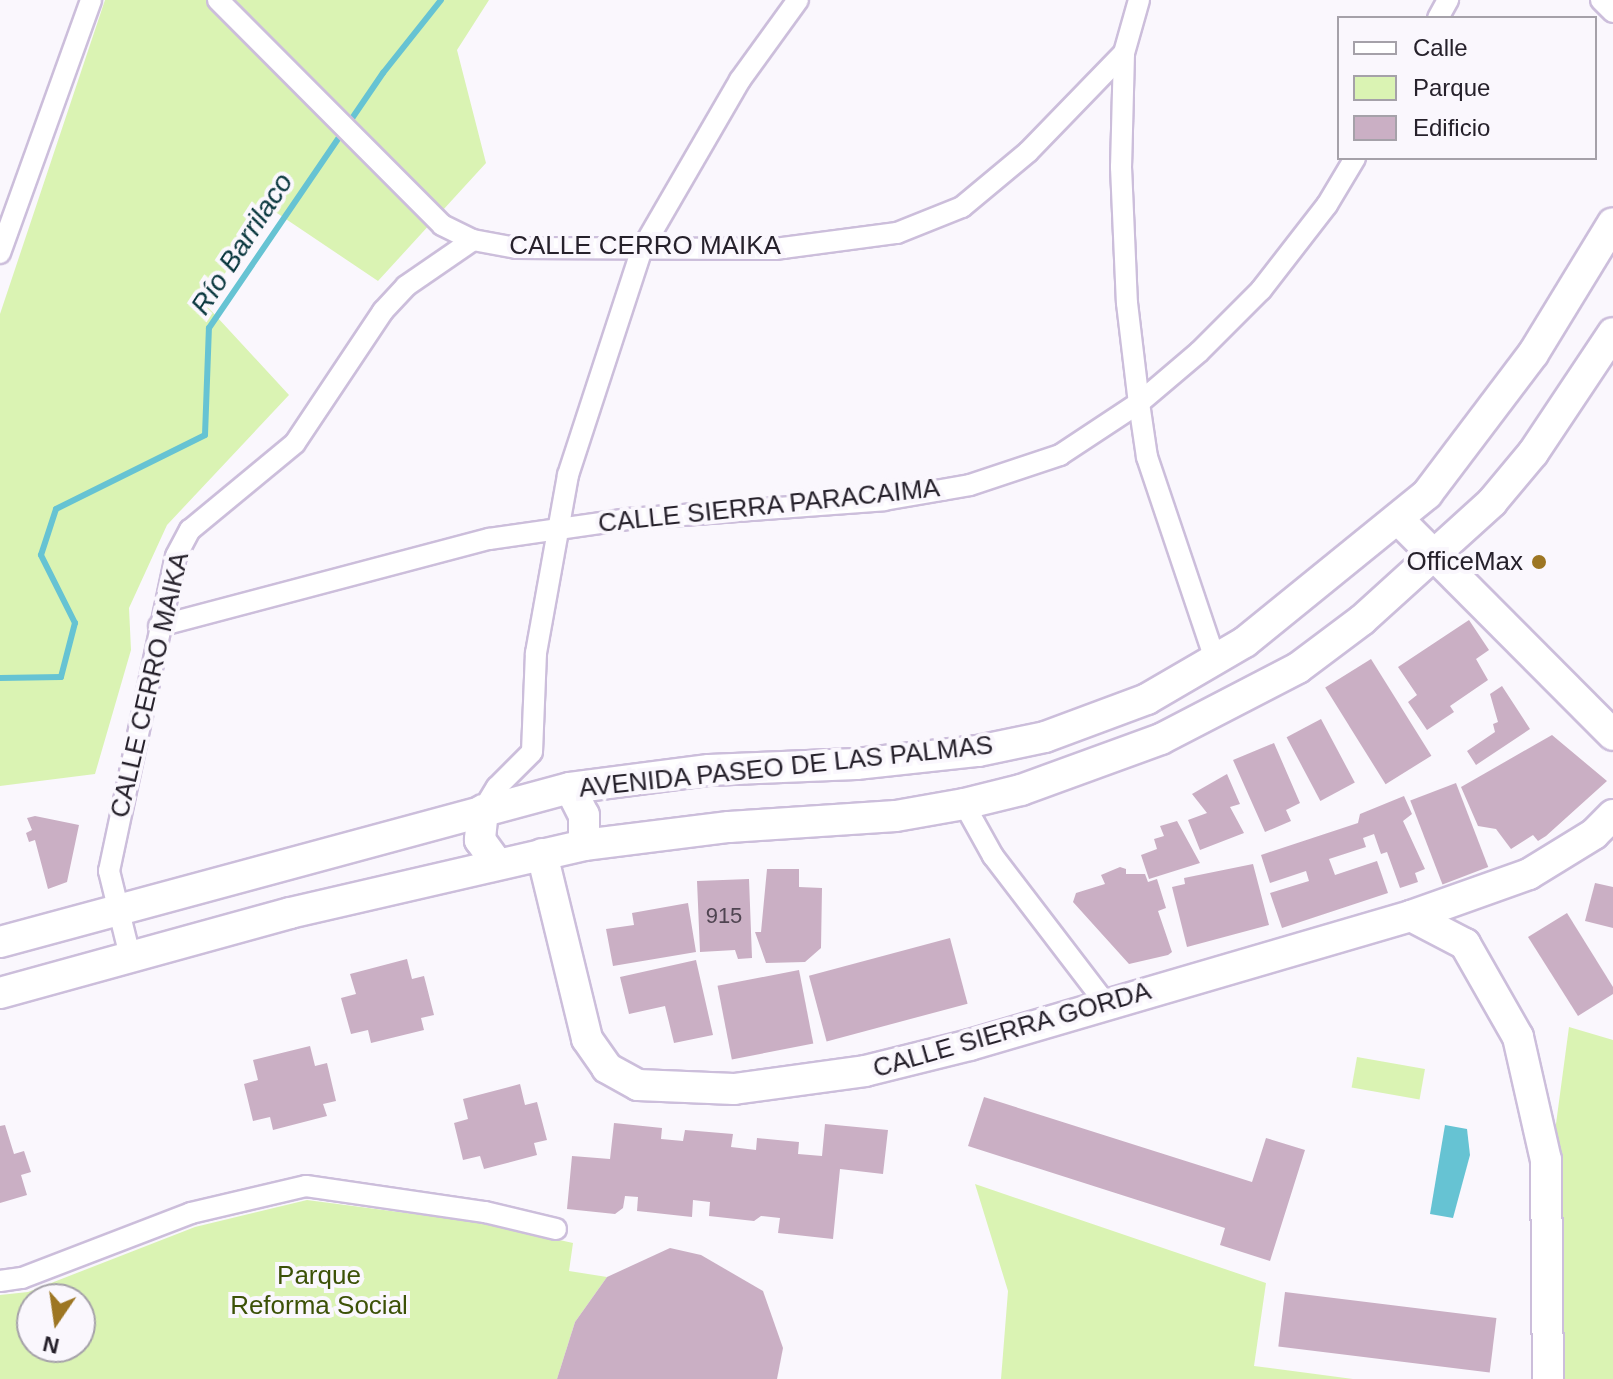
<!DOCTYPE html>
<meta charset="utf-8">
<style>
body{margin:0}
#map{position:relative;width:1613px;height:1379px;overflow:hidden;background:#faf7fd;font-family:Arial,sans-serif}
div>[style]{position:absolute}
.green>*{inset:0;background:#daf3b3;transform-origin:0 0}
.water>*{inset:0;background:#66c3d3}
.stream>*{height:6px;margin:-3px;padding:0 3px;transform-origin:3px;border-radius:3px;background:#66c3d3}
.building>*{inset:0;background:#caafc4;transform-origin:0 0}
.roads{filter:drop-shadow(2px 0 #ccbedb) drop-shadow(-2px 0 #ccbedb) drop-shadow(0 2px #ccbedb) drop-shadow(0 -2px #ccbedb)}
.street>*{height:20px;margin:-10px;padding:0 10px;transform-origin:10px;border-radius:10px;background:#fff}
.secondary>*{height:30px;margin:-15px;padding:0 15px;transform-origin:15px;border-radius:15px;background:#fff}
.dots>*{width:22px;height:22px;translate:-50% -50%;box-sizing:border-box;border:4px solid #faf7fd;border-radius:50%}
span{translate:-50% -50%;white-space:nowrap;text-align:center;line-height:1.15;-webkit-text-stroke:8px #faf7fd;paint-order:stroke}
.number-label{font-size:22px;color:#4f4451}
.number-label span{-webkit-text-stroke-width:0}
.street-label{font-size:26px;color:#26212b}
.poi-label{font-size:26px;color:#26212b}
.right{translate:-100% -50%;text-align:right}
.park-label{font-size:26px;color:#3c5107}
.water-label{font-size:28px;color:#09373e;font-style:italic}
.legend{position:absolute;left:1337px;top:16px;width:260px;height:144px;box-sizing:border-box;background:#faf7fd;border:2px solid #a5a1a9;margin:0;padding:10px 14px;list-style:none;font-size:24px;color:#26212b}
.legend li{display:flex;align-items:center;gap:16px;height:40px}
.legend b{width:40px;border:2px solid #a5a1a9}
.north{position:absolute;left:16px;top:1283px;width:80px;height:80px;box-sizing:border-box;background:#faf7fd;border:2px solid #a5a1a9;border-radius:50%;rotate:193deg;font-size:22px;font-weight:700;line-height:32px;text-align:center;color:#26212b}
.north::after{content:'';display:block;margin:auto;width:28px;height:36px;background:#9d7623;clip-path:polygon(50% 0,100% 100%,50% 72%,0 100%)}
</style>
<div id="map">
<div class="green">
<div style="clip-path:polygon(105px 0,489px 0,457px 50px,486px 163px,378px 281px,268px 207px,205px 304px,289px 395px,167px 525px,129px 608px,131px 650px,95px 774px,0 786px,0 314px)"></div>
<div style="clip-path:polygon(1569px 1027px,1613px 1040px,1613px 1379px,1565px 1379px,1563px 1281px,1551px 1161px)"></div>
<div style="left:1357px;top:1057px;width:69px;height:31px;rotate:10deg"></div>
<div style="clip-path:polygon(975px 1184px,1266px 1283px,1254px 1366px,1353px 1379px,1001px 1379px,1008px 1291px)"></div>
<div style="clip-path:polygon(evenodd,307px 1200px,483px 1223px,573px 1243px,569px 1271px,607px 1277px,575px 1322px,557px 1379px,0 1379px,0 1295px,28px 1292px,195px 1227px,307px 1200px,32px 1299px,80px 1299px,80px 1347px,32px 1347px,32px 1299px)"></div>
</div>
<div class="water">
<div style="clip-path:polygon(1445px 1125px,1467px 1129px,1470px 1155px,1453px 1218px,1430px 1214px)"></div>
</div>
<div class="stream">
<div style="left:0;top:678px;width:61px;rotate:-0.9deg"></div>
<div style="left:61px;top:677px;width:56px;rotate:-75.5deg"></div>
<div style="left:75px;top:623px;width:76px;rotate:-116.6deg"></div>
<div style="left:41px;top:555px;width:48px;rotate:-71.9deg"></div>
<div style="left:56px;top:509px;width:166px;rotate:-26.4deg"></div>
<div style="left:205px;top:435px;width:107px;rotate:-87.9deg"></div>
<div style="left:209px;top:328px;width:309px;rotate:-55.7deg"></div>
<div style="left:383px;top:73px;width:93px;rotate:-51.5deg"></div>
</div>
<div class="building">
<div style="clip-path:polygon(1469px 620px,1489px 650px,1476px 659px,1488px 680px,1450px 706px,1454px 712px,1427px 730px,1408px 702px,1417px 695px,1398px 667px)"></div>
<div style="left:1371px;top:659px;width:114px;height:54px;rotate:58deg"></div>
<div style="clip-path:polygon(1502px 686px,1530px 729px,1476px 765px,1467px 751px,1495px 732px,1493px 724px,1498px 722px,1490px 694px)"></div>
<div style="left:1321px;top:719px;width:72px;height:39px;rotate:62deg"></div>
<div style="clip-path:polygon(1552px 735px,1607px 781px,1546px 836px,1538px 841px,1533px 835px,1511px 849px,1496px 829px,1478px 826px,1461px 787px)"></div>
<div style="clip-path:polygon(1274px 743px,1300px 803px,1286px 810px,1291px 821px,1265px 832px,1233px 760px)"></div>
<div style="clip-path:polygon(1227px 774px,1240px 804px,1230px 807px,1244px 833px,1200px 850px,1188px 820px,1207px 813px,1192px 794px)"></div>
<div style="left:1456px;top:783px;width:90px;height:49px;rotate:69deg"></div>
<div style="clip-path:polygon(1404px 796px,1412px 814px,1403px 821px,1425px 869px,1415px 873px,1418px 882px,1400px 888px,1387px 852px,1381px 854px,1374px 834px,1363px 838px,1366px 847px,1329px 859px,1335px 875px,1377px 861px,1388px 893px,1282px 928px,1270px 893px,1309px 881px,1306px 871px,1270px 883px,1261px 855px,1358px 823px,1360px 814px)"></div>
<div style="clip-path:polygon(35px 816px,79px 825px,67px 882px,48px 889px,35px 840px,29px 842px,26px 833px,32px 830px,27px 818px)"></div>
<div style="clip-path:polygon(1177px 821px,1200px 863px,1149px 879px,1141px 855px,1157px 849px,1154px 839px,1164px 836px,1160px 826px)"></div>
<div style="clip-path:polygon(1253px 864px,1269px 925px,1187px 947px,1172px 887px,1185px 884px,1184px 878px)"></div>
<div style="clip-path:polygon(1120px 867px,1126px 869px,1126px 874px,1145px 874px,1148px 882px,1157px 879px,1166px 908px,1158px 911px,1172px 952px,1168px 955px,1129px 964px,1073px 902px,1076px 893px,1105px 884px,1101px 875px)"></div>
<div style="clip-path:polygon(767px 869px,799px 869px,799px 887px,822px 888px,821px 948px,805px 962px,766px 963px,755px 932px,761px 932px)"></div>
<div style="clip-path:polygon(749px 879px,752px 958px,738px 959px,735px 950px,700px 952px,697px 881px)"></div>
<div style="clip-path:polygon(1595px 883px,1613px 887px,1613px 928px,1585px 921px)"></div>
<div style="clip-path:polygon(688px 903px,696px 952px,613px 966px,606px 929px,634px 925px,632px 913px)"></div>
<div style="clip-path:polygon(1567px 913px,1613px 987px,1613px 994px,1578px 1016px,1528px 937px)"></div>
<div style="left:950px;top:938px;width:68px;height:146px;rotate:75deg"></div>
<div style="clip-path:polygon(407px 959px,412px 979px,424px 976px,434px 1015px,421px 1018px,424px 1030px,371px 1043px,368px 1030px,351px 1034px,341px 998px,356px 994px,350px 974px)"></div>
<div style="clip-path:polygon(696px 960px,713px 1035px,674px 1043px,665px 1006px,629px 1014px,620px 977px)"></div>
<div style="left:799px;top:970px;width:75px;height:83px;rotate:79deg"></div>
<div style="clip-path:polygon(310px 1046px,315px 1066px,327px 1063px,336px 1101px,323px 1104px,327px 1116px,273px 1130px,270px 1117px,253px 1121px,244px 1084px,258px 1080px,253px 1060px)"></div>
<div style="clip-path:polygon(520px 1084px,525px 1105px,537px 1102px,547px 1140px,534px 1143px,537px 1155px,484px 1169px,480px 1156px,463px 1160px,454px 1123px,468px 1119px,463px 1099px)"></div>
<div style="clip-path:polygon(984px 1097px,1252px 1182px,1266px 1138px,1305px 1150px,1270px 1261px,1220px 1245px,1225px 1228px,968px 1146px)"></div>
<div style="clip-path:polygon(614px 1123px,662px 1128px,661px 1139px,683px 1141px,685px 1130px,733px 1134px,731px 1147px,756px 1150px,757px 1138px,799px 1142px,798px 1154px,822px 1156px,825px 1124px,888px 1130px,883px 1174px,840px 1169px,833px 1239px,778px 1233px,780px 1218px,761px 1216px,754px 1221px,709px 1216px,710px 1202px,693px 1200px,692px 1217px,637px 1211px,638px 1197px,625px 1196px,623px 1208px,615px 1214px,567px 1209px,572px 1156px,610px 1159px)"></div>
<div style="clip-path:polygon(5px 1125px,14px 1154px,24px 1151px,31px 1172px,21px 1175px,27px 1195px,0 1203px,0 1126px)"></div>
<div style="clip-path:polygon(670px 1248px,701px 1255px,763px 1291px,783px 1348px,777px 1379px,557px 1379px,575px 1322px,607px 1277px)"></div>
<div style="left:1285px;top:1292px;width:213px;height:55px;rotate:7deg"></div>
</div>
<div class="roads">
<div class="street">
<div style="left:218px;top:0;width:317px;rotate:45.1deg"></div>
<div style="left:442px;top:225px;width:34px;rotate:26deg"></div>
<div style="left:473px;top:240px;width:44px;rotate:10.5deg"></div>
<div style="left:516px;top:248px;width:259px;rotate:0.2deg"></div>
<div style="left:775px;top:249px;width:123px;rotate:-7.5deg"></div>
<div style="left:897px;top:233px;width:70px;rotate:-21.8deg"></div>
<div style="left:962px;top:207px;width:86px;rotate:-39.8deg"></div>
<div style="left:1028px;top:152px;width:138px;rotate:-45.9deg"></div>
<div style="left:1139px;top:0;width:55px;rotate:105.8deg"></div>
<div style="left:1124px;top:53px;width:114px;rotate:91.5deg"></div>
<div style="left:1121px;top:167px;width:136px;rotate:87.5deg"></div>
<div style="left:1127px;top:303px;width:101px;rotate:83.2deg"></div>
<div style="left:1139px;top:403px;width:55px;rotate:81.6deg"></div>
<div style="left:1147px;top:457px;width:216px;rotate:71.4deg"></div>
<div style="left:1601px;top:0;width:17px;rotate:45deg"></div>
<div style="left:1438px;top:18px;width:21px;rotate:-61deg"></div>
<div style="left:0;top:253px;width:269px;rotate:-70.2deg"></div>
<div style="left:159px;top:626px;width:341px;rotate:-14.8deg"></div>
<div style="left:489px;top:539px;width:140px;rotate:-8.2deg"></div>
<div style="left:628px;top:519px;width:257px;rotate:-4.2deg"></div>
<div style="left:884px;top:500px;width:87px;rotate:-9.9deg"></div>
<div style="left:970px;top:485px;width:95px;rotate:-18.4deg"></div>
<div style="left:1060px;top:455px;width:95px;rotate:-33.4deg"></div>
<div style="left:1139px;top:403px;width:79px;rotate:-40.4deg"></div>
<div style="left:1199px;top:352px;width:88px;rotate:-45deg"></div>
<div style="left:1261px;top:290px;width:108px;rotate:-52.2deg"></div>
<div style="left:1327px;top:205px;width:55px;rotate:-59.2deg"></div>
<div style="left:964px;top:804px;width:60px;rotate:60.9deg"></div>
<div style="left:993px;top:856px;width:186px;rotate:52.6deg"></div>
<div style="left:483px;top:810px;width:27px;rotate:-59deg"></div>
<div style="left:497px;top:787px;width:49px;rotate:-45deg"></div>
<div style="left:532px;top:752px;width:99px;rotate:-87.7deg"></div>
<div style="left:536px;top:653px;width:181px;rotate:-79.8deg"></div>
<div style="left:568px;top:475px;width:238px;rotate:-71.9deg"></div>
<div style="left:642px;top:249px;width:195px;rotate:-59.9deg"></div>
<div style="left:740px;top:80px;width:99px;rotate:-54.1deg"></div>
<div style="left:131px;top:960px;width:92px;rotate:-103.9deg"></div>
<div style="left:109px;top:871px;width:322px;rotate:-78deg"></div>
<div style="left:176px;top:556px;width:30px;rotate:-62deg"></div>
<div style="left:190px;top:530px;width:136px;rotate:-39.6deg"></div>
<div style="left:295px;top:443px;width:159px;rotate:-56.3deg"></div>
<div style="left:383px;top:311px;width:34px;rotate:-47deg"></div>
<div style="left:406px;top:286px;width:81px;rotate:-34.5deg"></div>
<div style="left:0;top:1281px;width:22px;rotate:-8deg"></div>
<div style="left:22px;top:1278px;width:181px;rotate:-21deg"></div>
<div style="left:191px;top:1213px;width:118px;rotate:-13.2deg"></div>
<div style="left:306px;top:1186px;width:181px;rotate:8.3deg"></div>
<div style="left:485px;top:1212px;width:73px;rotate:13.5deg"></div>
</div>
<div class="secondary">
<div style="left:1400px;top:521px;width:302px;rotate:45.1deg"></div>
<div style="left:570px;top:788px;width:30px;rotate:63deg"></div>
<div style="left:584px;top:815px;width:30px;rotate:90deg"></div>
<div style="left:483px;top:810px;width:30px;rotate:96deg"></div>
<div style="left:480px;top:840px;width:29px;rotate:54deg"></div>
<div style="left:542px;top:854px;width:190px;rotate:76.3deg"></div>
<div style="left:587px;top:1039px;width:35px;rotate:55deg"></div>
<div style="left:607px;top:1068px;width:35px;rotate:29deg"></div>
<div style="left:638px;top:1085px;width:96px;rotate:2.4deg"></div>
<div style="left:734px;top:1089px;width:132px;rotate:-7.8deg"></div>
<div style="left:865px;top:1071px;width:108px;rotate:-13.9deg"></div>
<div style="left:970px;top:1045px;width:459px;rotate:-16.3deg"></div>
<div style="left:1411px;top:916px;width:125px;rotate:-19.6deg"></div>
<div style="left:1529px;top:874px;width:76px;rotate:-31.6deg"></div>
<div style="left:1594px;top:834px;width:27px;rotate:-45deg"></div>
<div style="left:1411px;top:916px;width:61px;rotate:27.4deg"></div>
<div style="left:1465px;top:944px;width:107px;rotate:60.3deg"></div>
<div style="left:1518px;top:1037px;width:126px;rotate:77.2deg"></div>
<div style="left:1546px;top:1160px;width:219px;rotate:89.5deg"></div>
<div style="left:0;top:942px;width:590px;rotate:-15.12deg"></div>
<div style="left:570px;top:788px;width:140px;rotate:-7.4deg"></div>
<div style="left:709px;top:770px;width:147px;rotate:-2.3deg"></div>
<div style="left:856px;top:764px;width:123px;rotate:-6.1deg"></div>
<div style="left:978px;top:751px;width:68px;rotate:-11.8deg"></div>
<div style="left:1045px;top:737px;width:109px;rotate:-20.4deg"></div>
<div style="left:1147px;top:699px;width:113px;rotate:-30.2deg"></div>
<div style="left:1245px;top:642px;width:235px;rotate:-39.1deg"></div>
<div style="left:1427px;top:494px;width:176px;rotate:-52.9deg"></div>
<div style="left:1533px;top:354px;width:153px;rotate:-58.6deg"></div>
<div style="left:0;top:993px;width:301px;rotate:-15.4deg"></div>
<div style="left:290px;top:913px;width:302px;rotate:-13deg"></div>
<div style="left:584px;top:845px;width:146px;rotate:-7.1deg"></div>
<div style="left:729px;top:827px;width:167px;rotate:-3.8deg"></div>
<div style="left:896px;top:816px;width:69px;rotate:-10deg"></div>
<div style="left:964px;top:804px;width:59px;rotate:-13.8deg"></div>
<div style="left:1021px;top:790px;width:149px;rotate:-20deg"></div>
<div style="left:1161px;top:739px;width:154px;rotate:-27.4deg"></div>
<div style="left:1298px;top:668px;width:80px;rotate:-36.9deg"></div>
<div style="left:1362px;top:620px;width:176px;rotate:-42.2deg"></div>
<div style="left:1492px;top:502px;width:64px;rotate:-50.1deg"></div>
<div style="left:1533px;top:453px;width:144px;rotate:-56.3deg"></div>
</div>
</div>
<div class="dots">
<div style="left:1539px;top:562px;background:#9d7623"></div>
</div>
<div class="number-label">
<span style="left:724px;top:916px">915</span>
</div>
<div class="street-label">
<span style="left:645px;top:246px">CALLE CERRO MAIKA</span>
<span style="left:769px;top:506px;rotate:-6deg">CALLE SIERRA PARACAIMA</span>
<span style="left:150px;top:685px;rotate:-77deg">CALLE CERRO MAIKA</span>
<span style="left:786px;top:767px;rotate:-6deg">AVENIDA PASEO DE LAS PALMAS</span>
<span style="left:1012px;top:1030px;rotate:-16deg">CALLE SIERRA GORDA</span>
</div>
<div class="poi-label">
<span class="right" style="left:1523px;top:562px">OfficeMax</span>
</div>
<div class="park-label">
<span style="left:319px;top:1291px">Parque<br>Reforma Social</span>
</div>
<div class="water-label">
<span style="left:242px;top:244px;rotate:-57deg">Río Barrilaco</span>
</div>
<ul class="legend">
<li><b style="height:10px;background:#fff"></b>Calle</li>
<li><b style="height:22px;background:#daf3b3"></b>Parque</li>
<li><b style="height:22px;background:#caafc4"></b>Edificio</li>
</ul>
<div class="north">N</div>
</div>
